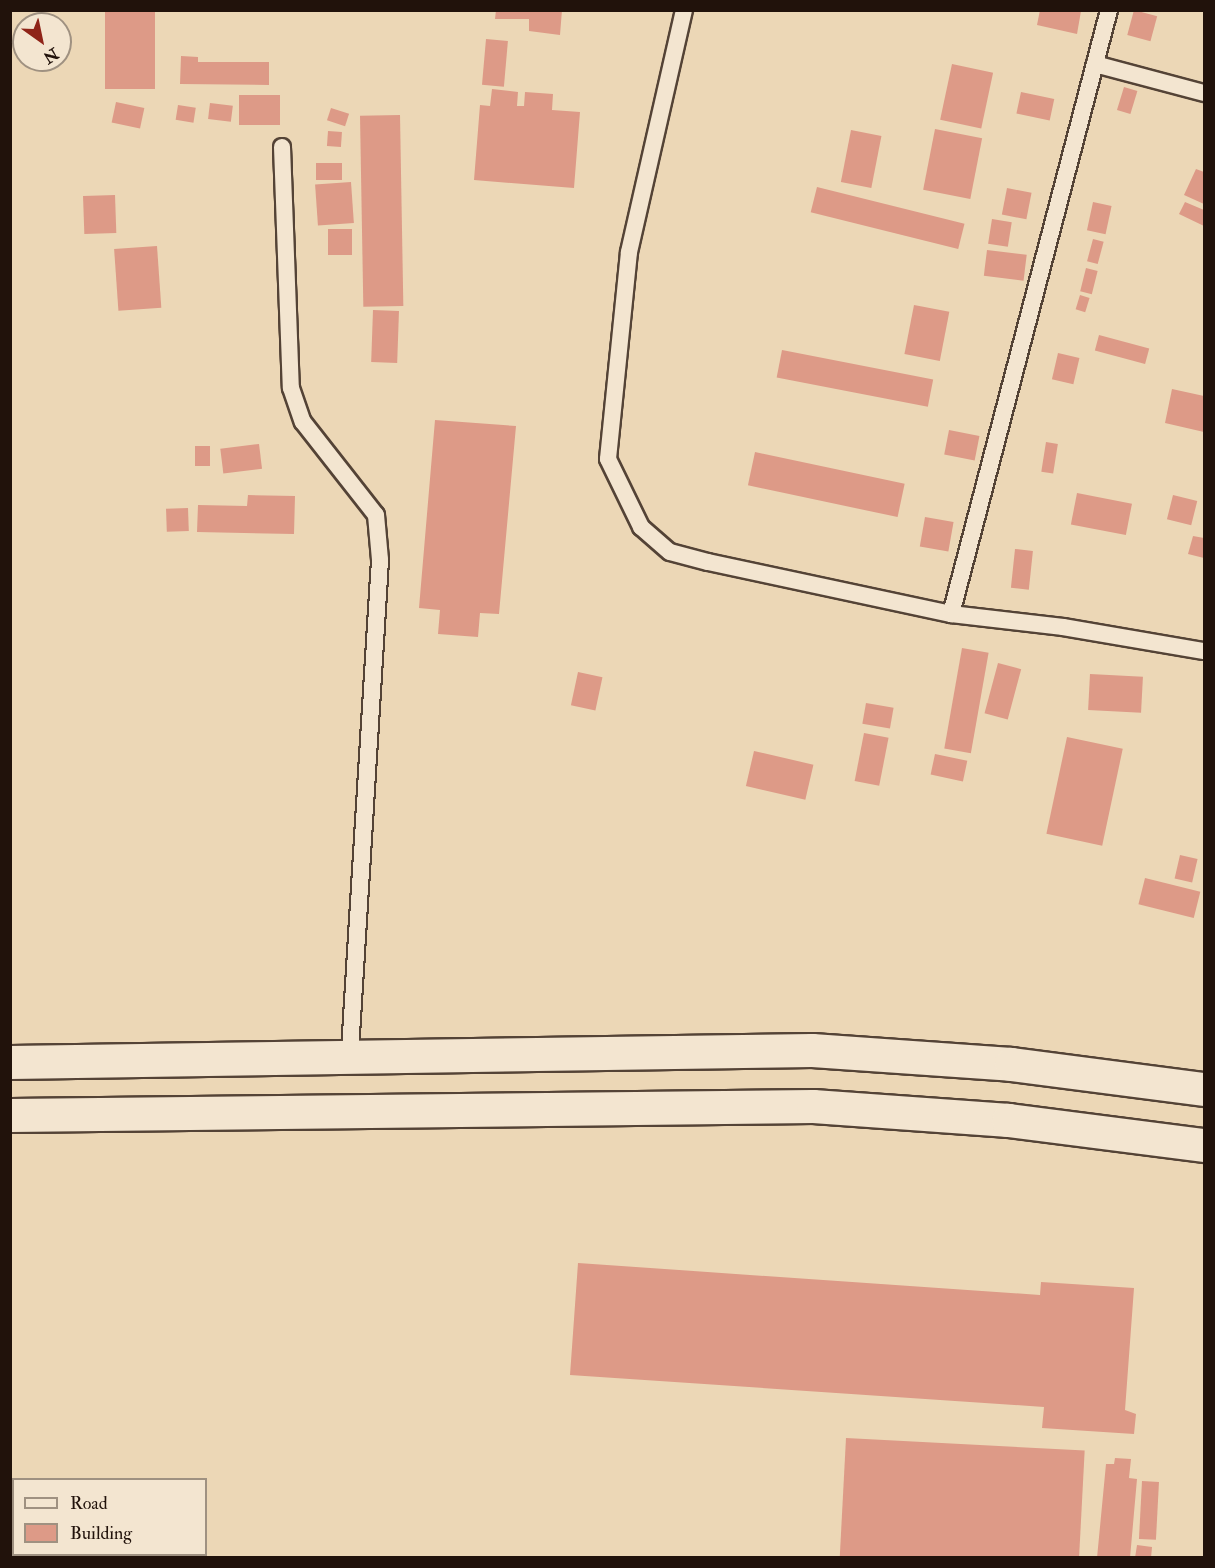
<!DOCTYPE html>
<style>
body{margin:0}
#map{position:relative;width:1215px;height:1568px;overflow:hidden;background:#ecd7b6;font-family:"IM FELL Double Pica",serif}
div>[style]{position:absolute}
.building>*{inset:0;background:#dd9a87;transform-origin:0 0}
.roads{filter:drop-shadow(2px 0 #544336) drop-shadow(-2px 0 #544336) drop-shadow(0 2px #544336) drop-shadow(0 -2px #544336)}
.lane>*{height:16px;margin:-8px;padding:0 8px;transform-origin:8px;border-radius:8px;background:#f3e5d0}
.secondary>*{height:33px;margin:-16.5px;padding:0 16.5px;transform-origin:16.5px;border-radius:16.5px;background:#f3e5d0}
span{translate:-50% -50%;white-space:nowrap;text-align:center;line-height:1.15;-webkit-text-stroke:4.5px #f3e5d0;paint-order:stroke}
.frame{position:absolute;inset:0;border:12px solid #21120b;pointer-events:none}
.legend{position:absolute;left:12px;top:1478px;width:195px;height:78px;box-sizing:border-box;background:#f3e5d0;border:2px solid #9f9181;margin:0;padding:8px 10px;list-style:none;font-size:18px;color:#21120b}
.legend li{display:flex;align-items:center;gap:12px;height:30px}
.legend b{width:30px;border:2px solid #9f9181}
.north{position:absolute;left:12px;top:12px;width:60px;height:60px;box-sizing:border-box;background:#f3e5d0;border:2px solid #9f9181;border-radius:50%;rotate:147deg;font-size:16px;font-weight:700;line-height:24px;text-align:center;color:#21120b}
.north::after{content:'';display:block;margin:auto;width:21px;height:27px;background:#8f2418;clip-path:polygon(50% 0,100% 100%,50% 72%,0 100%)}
</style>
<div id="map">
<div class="building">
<div style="left:105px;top:10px;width:50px;height:79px"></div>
<div style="clip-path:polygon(496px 10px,562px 10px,560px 35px,529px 31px,529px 19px,495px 19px)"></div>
<div style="clip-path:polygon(1040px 10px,1081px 11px,1077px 34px,1037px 25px)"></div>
<div style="left:1134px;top:10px;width:24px;height:26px;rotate:15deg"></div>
<div style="left:486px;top:39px;width:22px;height:46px;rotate:5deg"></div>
<div style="clip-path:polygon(181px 56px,198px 57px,198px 62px,269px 62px,269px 85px,180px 84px)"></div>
<div style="left:952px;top:64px;width:42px;height:57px;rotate:12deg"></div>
<div style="left:1124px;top:87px;width:14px;height:24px;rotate:17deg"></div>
<div style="clip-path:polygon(492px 89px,518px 92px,517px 106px,524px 106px,525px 92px,553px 94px,552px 110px,580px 112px,574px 188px,474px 180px,480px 105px,490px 106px)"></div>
<div style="left:1021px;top:92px;width:34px;height:22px;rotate:12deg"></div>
<div style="left:280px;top:95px;width:30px;height:41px;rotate:90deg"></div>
<div style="left:116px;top:102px;width:29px;height:21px;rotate:12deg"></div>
<div style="left:210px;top:103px;width:23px;height:16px;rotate:7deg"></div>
<div style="left:178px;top:105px;width:18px;height:15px;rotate:9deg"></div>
<div style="left:331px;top:108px;width:19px;height:13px;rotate:18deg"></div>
<div style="left:400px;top:115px;width:191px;height:40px;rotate:89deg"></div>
<div style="left:935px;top:129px;width:48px;height:62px;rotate:11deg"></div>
<div style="left:851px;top:130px;width:31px;height:53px;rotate:11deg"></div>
<div style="left:328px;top:131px;width:14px;height:15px;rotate:4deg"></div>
<div style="left:316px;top:163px;width:26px;height:17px"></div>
<div style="clip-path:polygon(1196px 169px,1204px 172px,1204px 204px,1184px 195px)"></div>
<div style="left:351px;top:182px;width:41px;height:36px;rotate:86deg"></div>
<div style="left:817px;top:187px;width:152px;height:26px;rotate:14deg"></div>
<div style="left:1007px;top:188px;width:25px;height:27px;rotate:11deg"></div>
<div style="left:115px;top:195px;width:38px;height:32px;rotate:88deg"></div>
<div style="left:1093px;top:202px;width:19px;height:29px;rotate:12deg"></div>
<div style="clip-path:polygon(1185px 202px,1204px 210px,1204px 226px,1179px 214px)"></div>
<div style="left:992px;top:219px;width:20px;height:25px;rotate:9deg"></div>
<div style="left:328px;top:229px;width:24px;height:26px"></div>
<div style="left:1093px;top:239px;width:11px;height:23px;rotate:15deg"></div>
<div style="left:157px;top:246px;width:62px;height:43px;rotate:86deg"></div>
<div style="left:987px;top:250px;width:40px;height:26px;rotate:7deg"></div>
<div style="left:1086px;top:268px;width:12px;height:24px;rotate:14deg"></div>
<div style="left:1080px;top:295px;width:10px;height:15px;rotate:17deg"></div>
<div style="left:914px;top:305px;width:36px;height:50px;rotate:11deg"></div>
<div style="left:373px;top:310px;width:26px;height:52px;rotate:2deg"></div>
<div style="left:1099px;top:335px;width:52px;height:16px;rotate:15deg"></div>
<div style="left:782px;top:350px;width:154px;height:28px;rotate:11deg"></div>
<div style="left:1058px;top:353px;width:22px;height:27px;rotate:13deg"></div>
<div style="clip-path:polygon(1172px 389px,1204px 396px,1204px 432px,1165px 423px)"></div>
<div style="clip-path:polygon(435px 420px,516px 426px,499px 614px,480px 613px,478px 637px,438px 634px,440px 610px,419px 608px)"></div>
<div style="left:949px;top:430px;width:31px;height:25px;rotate:11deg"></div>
<div style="left:1046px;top:442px;width:12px;height:30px;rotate:9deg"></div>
<div style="left:259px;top:444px;width:25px;height:39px;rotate:83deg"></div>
<div style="left:195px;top:446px;width:15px;height:20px"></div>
<div style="left:755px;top:452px;width:153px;height:34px;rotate:12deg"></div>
<div style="left:1077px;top:493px;width:56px;height:32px;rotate:11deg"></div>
<div style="clip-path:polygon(248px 495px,295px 496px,294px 534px,197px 532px,198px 505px,247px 506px)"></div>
<div style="left:1173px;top:495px;width:25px;height:25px;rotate:14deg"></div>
<div style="left:188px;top:508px;width:23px;height:22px;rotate:88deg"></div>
<div style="left:925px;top:517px;width:29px;height:30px;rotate:10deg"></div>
<div style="clip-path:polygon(1193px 536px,1204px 538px,1204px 558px,1188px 554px)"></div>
<div style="left:1015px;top:549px;width:18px;height:39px;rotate:6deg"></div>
<div style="left:962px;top:648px;width:27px;height:102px;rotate:10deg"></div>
<div style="left:998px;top:663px;width:24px;height:52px;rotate:15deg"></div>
<div style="left:578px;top:672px;width:25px;height:34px;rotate:12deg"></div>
<div style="left:1090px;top:674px;width:53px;height:36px;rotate:3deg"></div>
<div style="left:866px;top:703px;width:28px;height:21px;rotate:10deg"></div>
<div style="left:864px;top:733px;width:25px;height:49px;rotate:11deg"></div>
<div style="left:1067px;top:737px;width:57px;height:99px;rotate:12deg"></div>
<div style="left:754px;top:751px;width:61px;height:36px;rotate:13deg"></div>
<div style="left:935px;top:754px;width:33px;height:21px;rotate:12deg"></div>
<div style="left:1180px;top:855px;width:18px;height:24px;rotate:13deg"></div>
<div style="left:1145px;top:878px;width:57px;height:27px;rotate:14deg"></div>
<div style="clip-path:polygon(578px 1263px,1040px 1295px,1041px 1282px,1134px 1288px,1125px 1410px,1136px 1414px,1134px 1434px,1042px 1428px,1044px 1407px,570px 1375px)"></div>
<div style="left:846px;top:1438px;width:239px;height:120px;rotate:3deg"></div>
<div style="clip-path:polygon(1115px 1458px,1131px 1459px,1129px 1478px,1137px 1479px,1130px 1558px,1097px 1558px,1106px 1464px,1114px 1464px)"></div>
<div style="left:1142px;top:1481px;width:17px;height:58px;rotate:3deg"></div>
<div style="clip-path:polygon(1137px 1545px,1152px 1547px,1151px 1558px,1135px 1558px)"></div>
</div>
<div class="roads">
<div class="lane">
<div style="left:684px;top:10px;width:248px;rotate:102.8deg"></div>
<div style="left:629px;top:252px;width:208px;rotate:95.8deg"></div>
<div style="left:608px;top:459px;width:76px;rotate:64.1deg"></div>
<div style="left:641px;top:527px;width:38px;rotate:41deg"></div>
<div style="left:670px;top:552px;width:39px;rotate:15deg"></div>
<div style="left:708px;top:562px;width:249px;rotate:12.1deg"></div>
<div style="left:951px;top:614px;width:113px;rotate:6.6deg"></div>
<div style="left:1063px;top:627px;width:143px;rotate:9.7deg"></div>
<div style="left:1095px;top:64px;width:113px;rotate:14.9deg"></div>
<div style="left:282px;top:147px;width:241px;rotate:87.9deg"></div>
<div style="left:291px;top:388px;width:36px;rotate:71deg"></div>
<div style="left:303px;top:422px;width:118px;rotate:51.9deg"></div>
<div style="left:376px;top:515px;width:45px;rotate:84.9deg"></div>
<div style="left:380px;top:560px;width:498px;rotate:93.5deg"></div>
<div style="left:951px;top:614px;width:624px;rotate:-75.34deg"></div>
</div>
<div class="secondary">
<div style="left:10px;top:1062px;width:802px;rotate:-0.86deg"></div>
<div style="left:812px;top:1050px;width:199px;rotate:4deg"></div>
<div style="left:1011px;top:1064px;width:195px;rotate:7.4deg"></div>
<div style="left:10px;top:1115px;width:803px;rotate:-0.64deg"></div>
<div style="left:813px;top:1106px;width:196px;rotate:4.1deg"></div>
<div style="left:1008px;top:1120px;width:198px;rotate:7.3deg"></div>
</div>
</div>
<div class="frame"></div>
<ul class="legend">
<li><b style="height:8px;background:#f3e5d0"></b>Road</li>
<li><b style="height:16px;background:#dd9a87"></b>Building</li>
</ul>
<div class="north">N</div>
</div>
